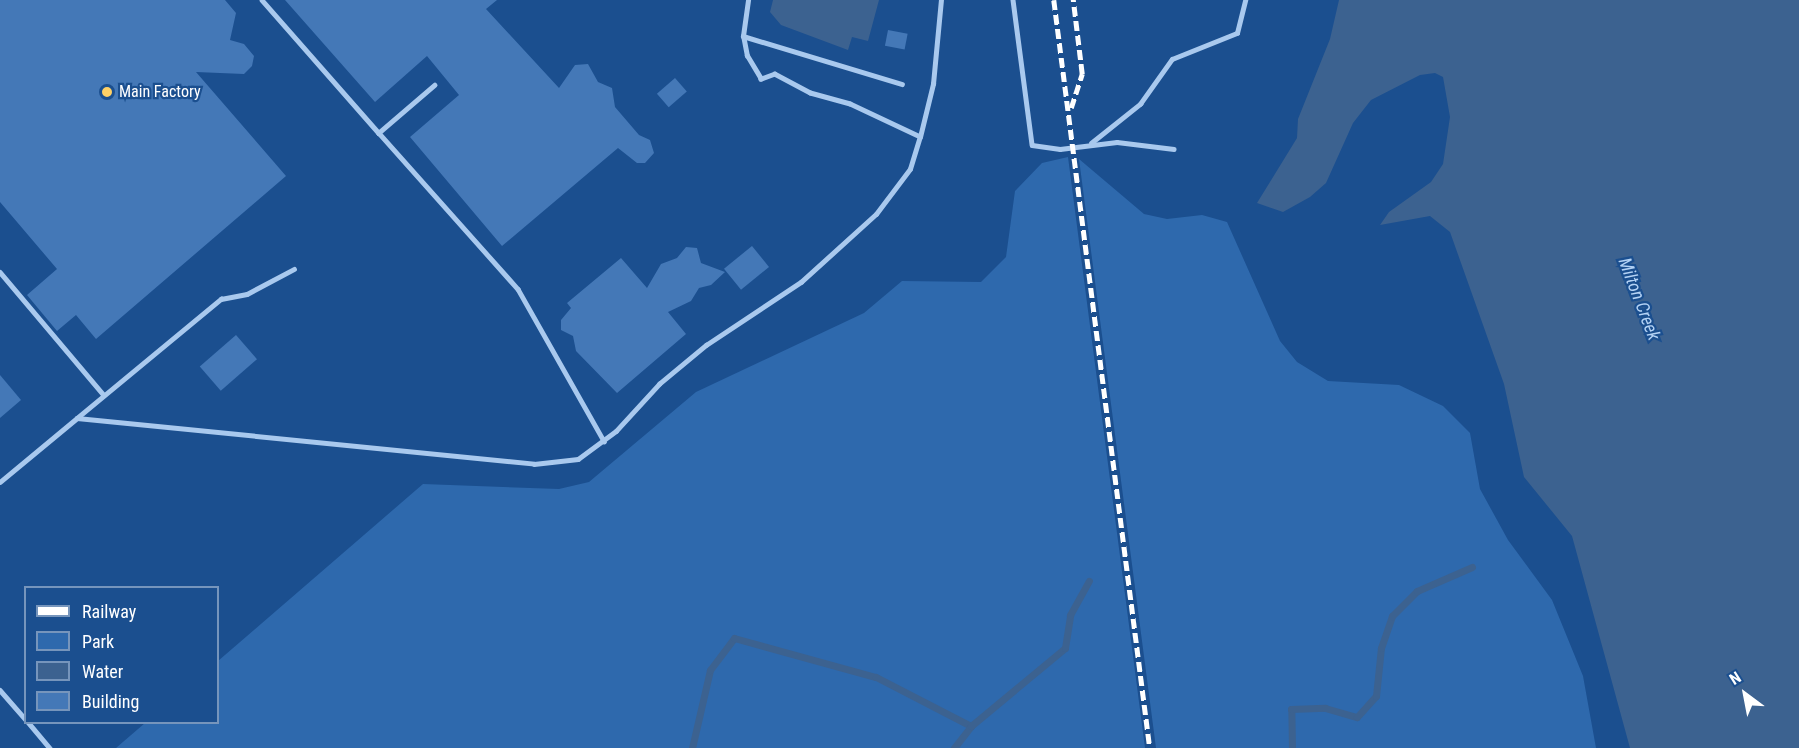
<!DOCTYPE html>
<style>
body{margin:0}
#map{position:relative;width:1799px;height:748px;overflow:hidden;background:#1b4f8f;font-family:"Roboto Condensed",sans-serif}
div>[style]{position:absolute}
.green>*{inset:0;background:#2e69ad}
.water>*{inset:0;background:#3c6290}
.stream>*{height:7px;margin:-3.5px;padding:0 3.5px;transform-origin:3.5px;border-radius:3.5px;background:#3c6290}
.building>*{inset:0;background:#4478b7;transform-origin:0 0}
.service>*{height:4.5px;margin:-2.25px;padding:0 2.25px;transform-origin:2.25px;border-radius:2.25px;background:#a9c9ee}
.rail>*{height:4.5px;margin-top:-2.25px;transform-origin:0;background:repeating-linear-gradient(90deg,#fff 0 10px,transparent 0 14.5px)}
.dots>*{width:16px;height:16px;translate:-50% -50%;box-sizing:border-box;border:3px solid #1b4f8f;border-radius:50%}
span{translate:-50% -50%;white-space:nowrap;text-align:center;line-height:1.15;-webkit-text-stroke:4.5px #1b4f8f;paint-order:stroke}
.poi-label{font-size:16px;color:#fff}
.left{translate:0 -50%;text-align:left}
.water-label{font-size:18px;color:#b5d3f5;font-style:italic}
.legend{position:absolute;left:24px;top:586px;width:195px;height:138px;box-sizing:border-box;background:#1b4f8f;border:2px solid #7695bc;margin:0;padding:8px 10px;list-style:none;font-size:18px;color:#fff}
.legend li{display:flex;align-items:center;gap:12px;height:30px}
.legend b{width:30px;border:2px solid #7695bc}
.north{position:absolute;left:1715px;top:664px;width:60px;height:60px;-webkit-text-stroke:4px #1b4f8f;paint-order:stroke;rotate:328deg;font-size:16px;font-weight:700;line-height:24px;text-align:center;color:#fff}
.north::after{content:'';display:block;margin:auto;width:21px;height:27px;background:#fff;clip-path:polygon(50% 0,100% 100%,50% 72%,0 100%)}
</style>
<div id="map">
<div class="green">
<div style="clip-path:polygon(1068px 157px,1145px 748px,116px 748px,145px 723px,218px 722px,218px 661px,423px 484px,559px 489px,589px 482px,696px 392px,864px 313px,902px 281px,981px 282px,1006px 257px,1015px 191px,1042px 163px)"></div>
<div style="clip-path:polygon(1079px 159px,1144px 214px,1167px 219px,1202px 215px,1227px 222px,1280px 341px,1297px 362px,1328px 381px,1399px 385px,1443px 406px,1470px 433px,1480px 489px,1508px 540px,1552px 600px,1583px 676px,1596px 748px,1156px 748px)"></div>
</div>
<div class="water">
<div style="clip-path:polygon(773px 0,879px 0,868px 41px,852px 37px,848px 50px,781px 25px,770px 12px)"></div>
<div style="clip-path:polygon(1339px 0,1799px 0,1799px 748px,1630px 748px,1572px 536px,1524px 477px,1504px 384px,1450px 232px,1430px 216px,1380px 225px,1389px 212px,1431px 182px,1443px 164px,1450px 117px,1443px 77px,1435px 73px,1420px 75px,1371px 100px,1353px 123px,1326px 183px,1310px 197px,1283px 212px,1257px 203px,1297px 138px,1298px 119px,1330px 39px)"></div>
</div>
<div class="stream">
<div style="left:692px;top:748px;width:80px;rotate:-77deg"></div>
<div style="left:710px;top:670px;width:40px;rotate:-53deg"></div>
<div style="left:734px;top:638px;width:147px;rotate:15.4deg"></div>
<div style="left:876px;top:677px;width:107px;rotate:27.3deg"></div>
<div style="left:954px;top:748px;width:28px;rotate:-52deg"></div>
<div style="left:971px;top:726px;width:122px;rotate:-39.7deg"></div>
<div style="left:1065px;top:648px;width:33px;rotate:-81deg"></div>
<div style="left:1070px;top:615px;width:39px;rotate:-61deg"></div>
<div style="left:1292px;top:748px;width:39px;rotate:-91deg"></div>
<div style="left:1291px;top:709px;width:34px;rotate:-2deg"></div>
<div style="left:1325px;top:708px;width:33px;rotate:16deg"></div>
<div style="left:1357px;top:717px;width:28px;rotate:-48deg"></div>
<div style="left:1376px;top:696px;width:48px;rotate:-84.1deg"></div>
<div style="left:1381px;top:648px;width:34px;rotate:-71deg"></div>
<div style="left:1392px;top:616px;width:35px;rotate:-45deg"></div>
<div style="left:1417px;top:591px;width:60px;rotate:-23.6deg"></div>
</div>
<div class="building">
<div style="clip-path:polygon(0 0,225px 0,236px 13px,230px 40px,244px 44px,254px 56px,252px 66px,244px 74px,196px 72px,286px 176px,96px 339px,76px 315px,57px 331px,27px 295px,57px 269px,0 202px)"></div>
<div style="clip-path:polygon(285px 0,497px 0,486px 9px,559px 88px,575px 65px,588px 64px,598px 82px,612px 88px,615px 107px,639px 135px,650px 140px,654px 153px,645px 163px,637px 163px,618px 148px,502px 246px,410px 137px,459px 95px,427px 56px,375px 102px)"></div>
<div style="left:888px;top:30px;width:20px;height:16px;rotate:11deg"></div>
<div style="left:675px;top:78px;width:18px;height:24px;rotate:49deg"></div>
<div style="left:752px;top:246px;width:27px;height:36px;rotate:51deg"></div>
<div style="clip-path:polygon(686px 247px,697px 248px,701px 263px,725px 272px,711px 285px,699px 288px,691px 301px,668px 312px,686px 334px,617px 393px,576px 351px,573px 336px,561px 330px,561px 320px,571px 308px,567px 303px,621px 258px,647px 288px,661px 264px,677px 258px)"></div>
<div style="left:236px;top:335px;width:32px;height:48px;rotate:49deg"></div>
<div style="clip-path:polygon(0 375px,21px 400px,0 418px)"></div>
</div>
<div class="service">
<div style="left:262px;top:0;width:177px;rotate:48.7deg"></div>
<div style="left:1013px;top:0;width:146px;rotate:82.5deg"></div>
<div style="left:1032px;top:145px;width:28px;rotate:8deg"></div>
<div style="left:1060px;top:149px;width:57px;rotate:-7deg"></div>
<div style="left:1117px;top:142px;width:57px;rotate:7deg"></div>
<div style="left:743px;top:36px;width:36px;rotate:-82deg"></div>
<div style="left:435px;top:85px;width:74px;rotate:139.4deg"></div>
<div style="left:379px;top:133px;width:209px;rotate:48.3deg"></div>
<div style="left:518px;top:289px;width:175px;rotate:60.5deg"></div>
<div style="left:920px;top:137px;width:55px;rotate:-76.2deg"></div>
<div style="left:933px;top:84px;width:84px;rotate:-84.6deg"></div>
<div style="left:1091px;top:143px;width:63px;rotate:-38.5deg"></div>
<div style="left:1140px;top:104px;width:55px;rotate:-54.6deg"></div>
<div style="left:1172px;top:59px;width:70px;rotate:-21.8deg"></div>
<div style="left:1237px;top:33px;width:34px;rotate:-76deg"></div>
<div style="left:0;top:272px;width:161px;rotate:49.8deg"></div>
<div style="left:77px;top:418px;width:187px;rotate:-39.6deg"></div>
<div style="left:221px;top:299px;width:26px;rotate:-11deg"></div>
<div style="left:247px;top:294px;width:53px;rotate:-28deg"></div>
<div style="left:0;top:482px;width:100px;rotate:-39.7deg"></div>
<div style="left:77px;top:418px;width:459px;rotate:5.7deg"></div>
<div style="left:534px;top:464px;width:44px;rotate:-6.5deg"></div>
<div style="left:578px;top:459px;width:47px;rotate:-36.4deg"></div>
<div style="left:616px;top:431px;width:64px;rotate:-47.5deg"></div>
<div style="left:659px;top:384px;width:61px;rotate:-39.7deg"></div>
<div style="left:706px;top:345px;width:114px;rotate:-33.6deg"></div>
<div style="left:801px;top:282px;width:101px;rotate:-42.2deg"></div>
<div style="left:876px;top:214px;width:56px;rotate:-52.9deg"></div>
<div style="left:910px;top:169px;width:34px;rotate:-73deg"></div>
<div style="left:920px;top:137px;width:77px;rotate:-154.8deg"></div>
<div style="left:850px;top:104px;width:41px;rotate:-164.6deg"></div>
<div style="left:810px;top:93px;width:40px;rotate:-152deg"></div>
<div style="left:775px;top:74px;width:15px;rotate:160deg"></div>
<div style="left:761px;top:79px;width:27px;rotate:-121deg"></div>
<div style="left:747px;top:56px;width:20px;rotate:-101deg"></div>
<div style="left:743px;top:36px;width:166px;rotate:16.8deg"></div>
<div style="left:0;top:690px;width:40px;rotate:49deg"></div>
<div style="left:28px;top:722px;width:34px;rotate:50deg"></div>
</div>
<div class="rail">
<div style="left:1054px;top:0;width:754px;rotate:82.69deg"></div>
<div style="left:1071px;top:108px;width:36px;rotate:-72deg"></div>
<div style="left:1082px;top:74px;width:75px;rotate:-96.9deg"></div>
</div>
<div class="dots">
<div style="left:107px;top:92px;background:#ffd166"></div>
</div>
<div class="poi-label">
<span class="left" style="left:119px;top:92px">Main Factory</span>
</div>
<div class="water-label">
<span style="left:1639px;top:299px;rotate:69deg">Milton Creek</span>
</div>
<ul class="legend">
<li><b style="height:8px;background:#fff"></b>Railway</li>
<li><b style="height:16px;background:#2e69ad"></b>Park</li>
<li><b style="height:16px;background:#3c6290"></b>Water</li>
<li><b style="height:16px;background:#4478b7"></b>Building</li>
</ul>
<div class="north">N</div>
</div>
